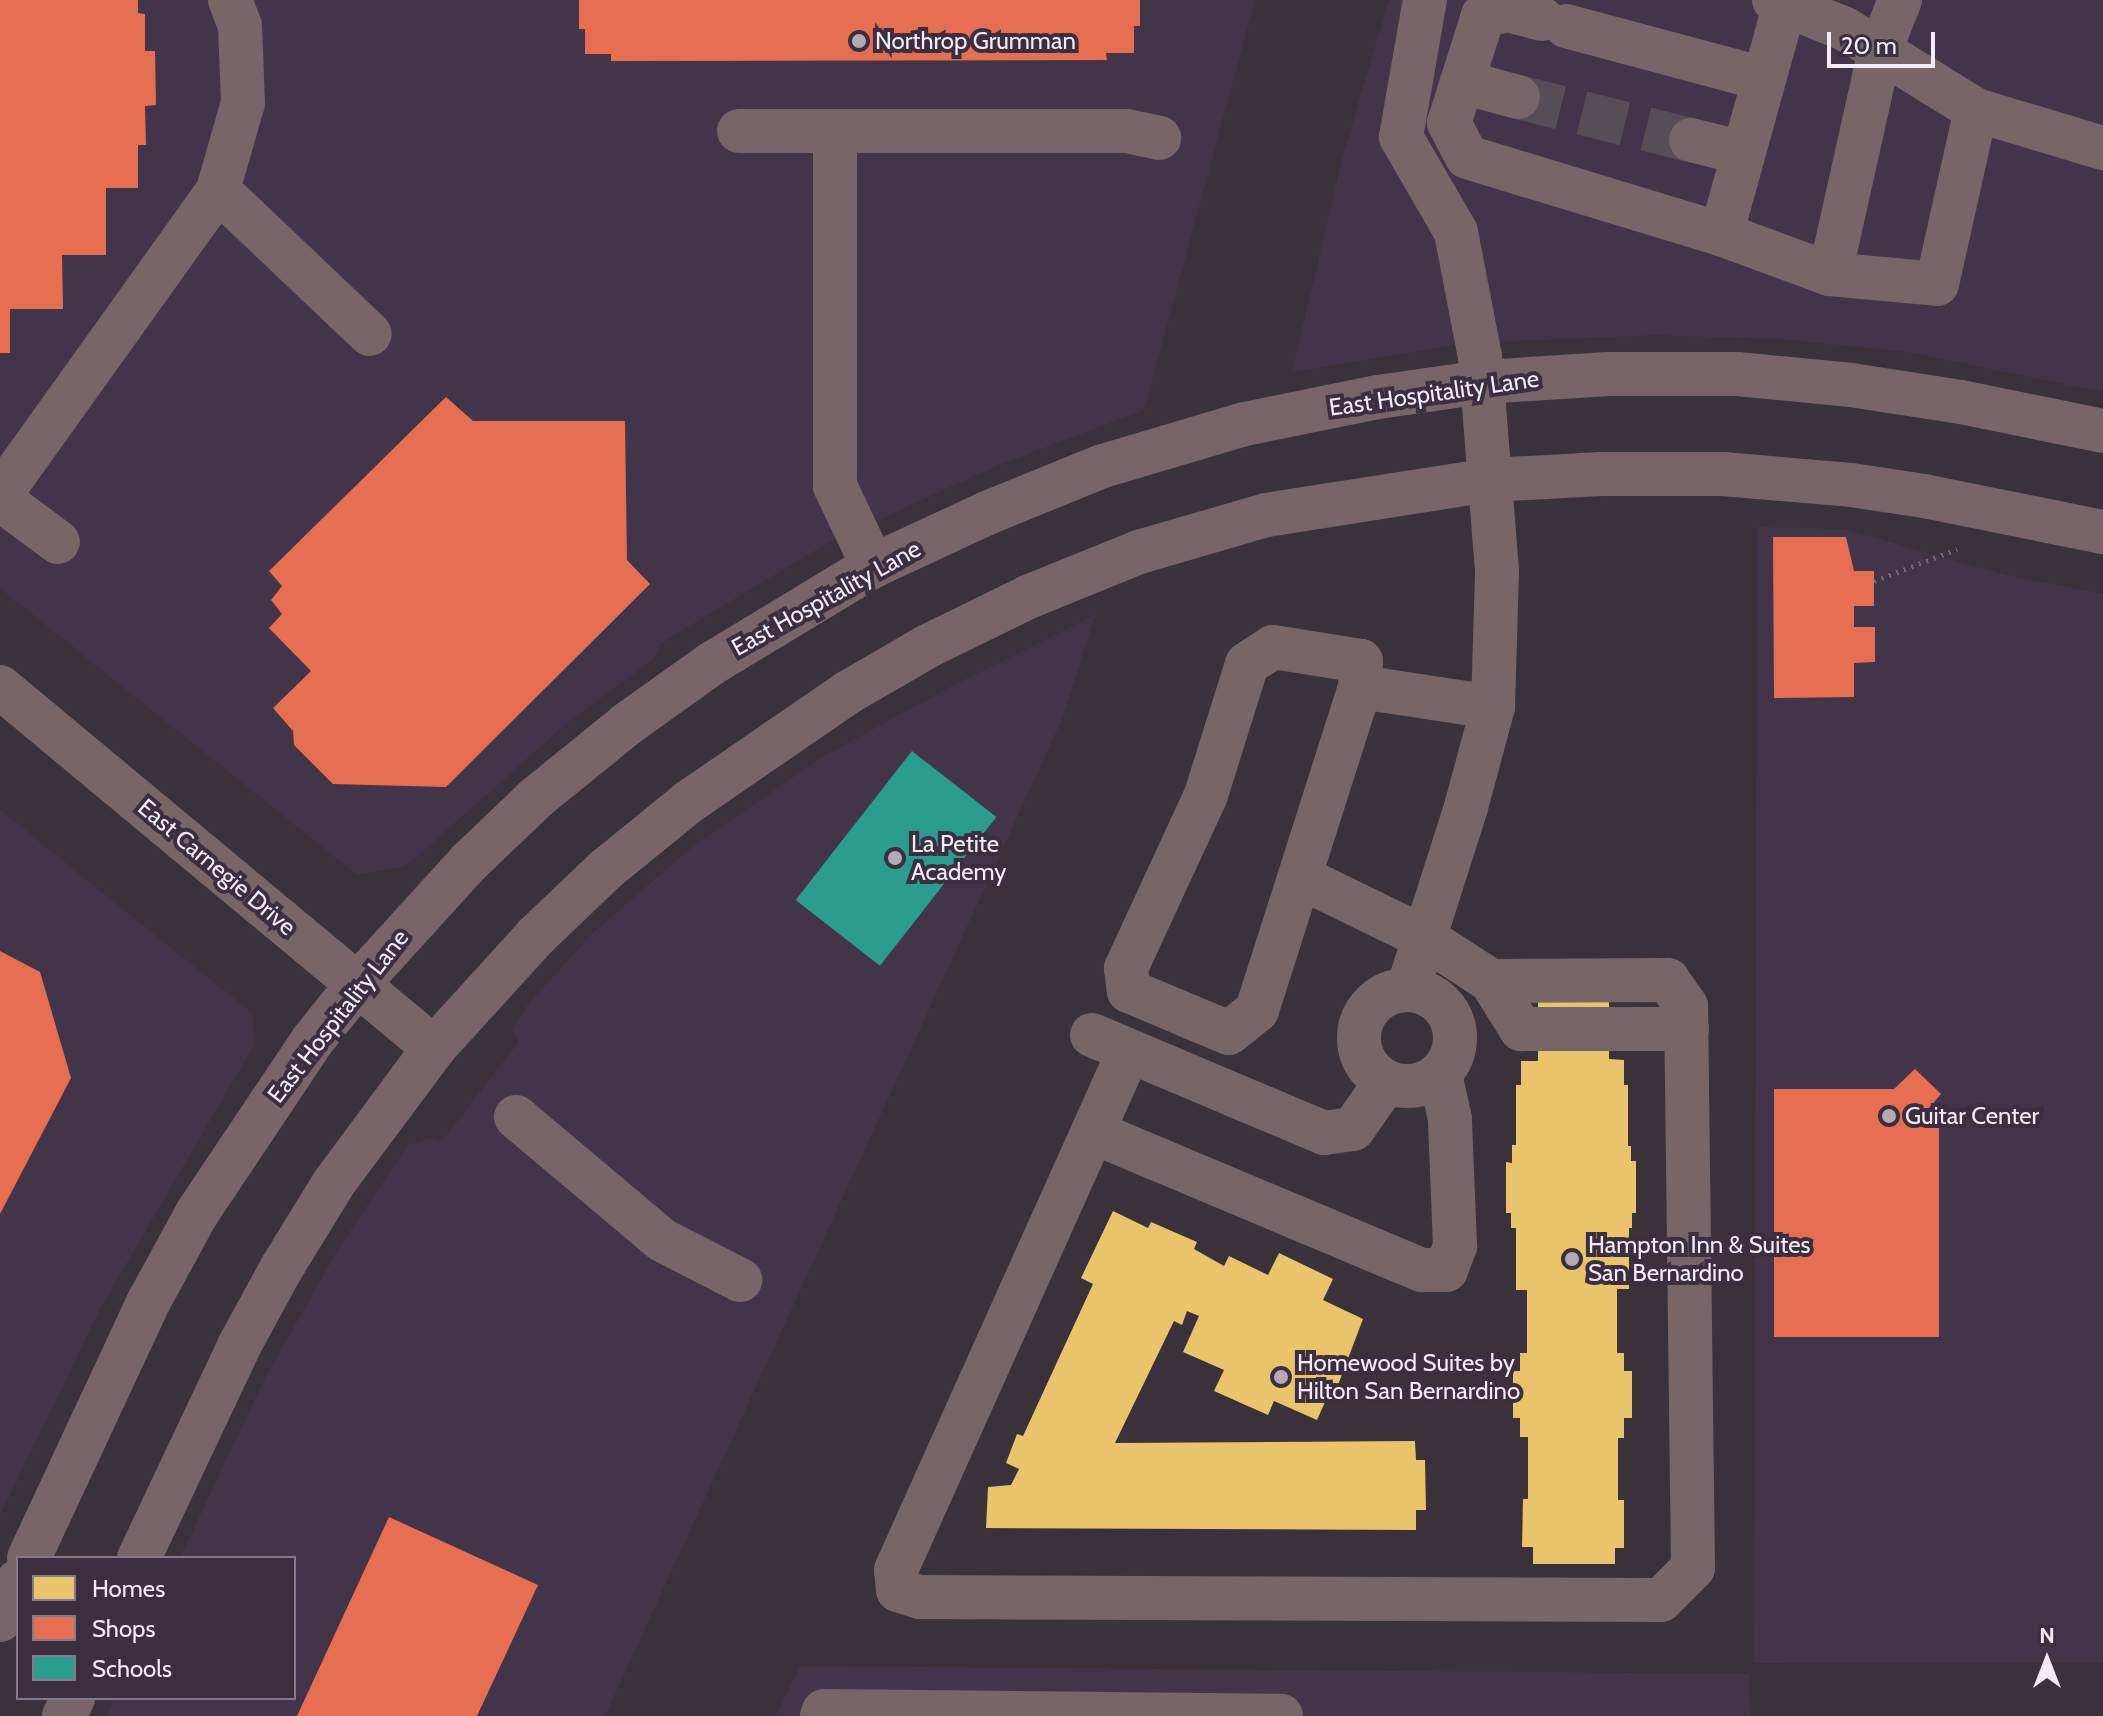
<!DOCTYPE html>
<style>
body{margin:0}
#map{position:relative;width:2103px;height:1716px;overflow:hidden;background:#39323b;font-family:Cabin,sans-serif}
div>[style]{position:absolute}
.built>*{inset:0;background:#433549}
.homes>*{inset:0;background:#e9c46a}
.shops>*{inset:0;background:#e76f51}
.schools>*{inset:0;background:#2a9d8f;transform-origin:0 0}
.minor-tunnel>*{height:44px;margin-top:-22px;transform-origin:0;background:repeating-linear-gradient(90deg,#554e57 0 44px,transparent 0 66px)}
.path>*{height:5px;margin-top:-2.5px;transform-origin:0;background:repeating-linear-gradient(90deg,#75696d 0 2px,transparent 0 8px)}
.minor>*{height:44px;margin:-22px;padding:0 22px;transform-origin:22px;border-radius:22px;background:#766668}
.minor>.ring{margin:-22px;padding:0;box-sizing:content-box;background:none;border:44px solid #766668;border-radius:50%}
.major>*{height:44px;margin:-22px;padding:0 22px;transform-origin:22px;border-radius:22px;background:#78656a}
.dots>*{width:22px;height:22px;translate:-50% -50%;box-sizing:border-box;border:4px solid #3a2e3f;border-radius:50%}
span{translate:-50% -50%;white-space:nowrap;text-align:center;line-height:1.15;-webkit-text-stroke:8px #3a2e3f;paint-order:stroke}
.poi-label{font-size:24px;color:#f3ecf7}
.left{translate:0 -50%;text-align:left}
.street-label{font-size:24px;color:#f3ecf7}
.legend{position:absolute;left:16px;top:1556px;width:280px;height:144px;box-sizing:border-box;background:#3a2e3f;border:2px solid #847a89;margin:0;padding:10px 14px;list-style:none;font-size:24px;color:#f3ecf7}
.legend li{display:flex;align-items:center;gap:16px;height:40px}
.legend b{width:40px;border:2px solid #847a89}
.north{position:absolute;left:2007px;top:1620px;width:80px;height:80px;-webkit-text-stroke:6px #3a2e3f;paint-order:stroke;rotate:0deg;font-size:22px;font-weight:700;line-height:32px;text-align:center;color:#f3ecf7}
.north::after{content:'';display:block;margin:auto;width:28px;height:36px;background:#f3ecf7;clip-path:polygon(50% 0,100% 100%,50% 72%,0 100%)}
.scale{position:absolute;left:1827px;top:32px;width:108px;height:36px;box-sizing:border-box;border:4px solid #f3ecf7;border-top:0;padding-left:10px;font-size:24px;line-height:28px;white-space:nowrap;color:#f3ecf7;-webkit-text-stroke:6px #3a2e3f;paint-order:stroke}
</style>
<div id="map">
<div class="built">
<div style="clip-path:polygon(0 0,1255px 0,1144px 410px,996px 466px,828px 543px,661px 643px,653px 659px,567px 723px,405px 867px,356px 874px,0 588px)"></div>
<div style="clip-path:polygon(1389px 0,2103px 0,2103px 392px,1909px 352px,1780px 339px,1656px 335px,1468px 343px,1292px 372px,1343px 156px)"></div>
<div style="clip-path:polygon(1757px 527px,1844px 529px,2005px 575px,2103px 594px,2103px 1662px,1754px 1663px)"></div>
<div style="clip-path:polygon(1095px 615px,1063px 717px,605px 1716px,106px 1716px,114px 1698px,294px 1698px,294px 1558px,180px 1558px,265px 1378px,339px 1248px,408px 1145px,430px 1138px,442px 1141px,518px 1043px,513px 1029px,528px 1004px,594px 932px,690px 849px,821px 758px,950px 687px)"></div>
<div style="clip-path:polygon(0 810px,253px 1014px,254px 1045px,101px 1307px,0 1515px)"></div>
<div style="clip-path:polygon(800px 1666px,1749px 1674px,1750px 1716px,776px 1716px)"></div>
</div>
<div class="homes">
<div style="clip-path:polygon(1538px 997px,1609px 997px,1609px 1059px,1624px 1060px,1624px 1085px,1628px 1085px,1628px 1146px,1631px 1146px,1631px 1161px,1636px 1161px,1636px 1213px,1632px 1213px,1632px 1228px,1629px 1228px,1629px 1289px,1617px 1289px,1617px 1353px,1624px 1353px,1624px 1371px,1632px 1371px,1632px 1418px,1624px 1418px,1624px 1438px,1618px 1438px,1618px 1500px,1624px 1500px,1624px 1548px,1615px 1548px,1615px 1564px,1533px 1564px,1533px 1547px,1522px 1547px,1523px 1499px,1528px 1499px,1528px 1437px,1520px 1437px,1520px 1418px,1513px 1418px,1513px 1371px,1520px 1371px,1520px 1353px,1527px 1353px,1527px 1290px,1516px 1290px,1516px 1228px,1511px 1228px,1511px 1213px,1506px 1213px,1506px 1162px,1512px 1163px,1512px 1145px,1516px 1145px,1516px 1085px,1521px 1085px,1521px 1061px,1538px 1061px)"></div>
<div style="clip-path:polygon(1113px 1211px,1148px 1228px,1151px 1222px,1197px 1242px,1194px 1249px,1224px 1266px,1229px 1256px,1268px 1275px,1279px 1253px,1333px 1279px,1323px 1300px,1363px 1319px,1338px 1385px,1333px 1384px,1317px 1420px,1274px 1401px,1268px 1415px,1214px 1391px,1224px 1370px,1183px 1352px,1199px 1316px,1187px 1311px,1182px 1325px,1174px 1321px,1115px 1443px,1415px 1441px,1416px 1460px,1425px 1460px,1426px 1510px,1416px 1510px,1416px 1530px,986px 1528px,988px 1487px,1011px 1485px,1019px 1469px,1006px 1463px,1017px 1434px,1023px 1436px,1093px 1284px,1081px 1278px)"></div>
</div>
<div class="shops">
<div style="clip-path:polygon(0 0,138px 0,138px 13px,145px 14px,145px 51px,155px 51px,156px 105px,145px 106px,146px 145px,138px 145px,138px 188px,106px 188px,106px 255px,62px 255px,63px 309px,10px 309px,10px 353px,0 353px)"></div>
<div style="clip-path:polygon(579px 0,1140px 0,1140px 26px,1134px 26px,1134px 53px,1106px 53px,1107px 60px,611px 61px,611px 54px,585px 54px,585px 29px,579px 29px)"></div>
<div style="clip-path:polygon(446px 397px,473px 421px,625px 421px,627px 560px,650px 584px,446px 787px,333px 784px,294px 745px,293px 731px,273px 708px,311px 671px,269px 628px,282px 614px,271px 600px,282px 586px,269px 571px)"></div>
<div style="clip-path:polygon(1773px 537px,1846px 537px,1854px 571px,1874px 571px,1874px 606px,1854px 606px,1854px 627px,1875px 627px,1875px 662px,1854px 663px,1854px 697px,1774px 698px)"></div>
<div style="clip-path:polygon(0 951px,40px 972px,71px 1078px,0 1214px)"></div>
<div style="clip-path:polygon(1915px 1069px,1941px 1094px,1927px 1110px,1939px 1111px,1939px 1337px,1774px 1337px,1774px 1089px,1894px 1089px)"></div>
<div style="clip-path:polygon(389px 1517px,538px 1585px,477px 1716px,297px 1716px)"></div>
</div>
<div class="schools">
<div style="left:912px;top:751px;width:107px;height:189px;rotate:38deg"></div>
</div>
<div class="minor-tunnel">
<div style="left:1518px;top:97px;width:178px;rotate:14deg"></div>
</div>
<div class="path">
<div style="left:1874px;top:581px;width:89px;rotate:-21.1deg"></div>
</div>
<div class="minor">
<div style="left:1774px;top:0;width:77px;rotate:22.2deg"></div>
<div style="left:1845px;top:29px;width:154px;rotate:31.7deg"></div>
<div style="left:1976px;top:110px;width:133px;rotate:16.7deg"></div>
<div style="left:1785px;top:4px;width:239px;rotate:105.5deg"></div>
<div style="left:1721px;top:234px;width:116px;rotate:20.2deg"></div>
<div style="left:1830px;top:274px;width:107px;rotate:5.3deg"></div>
<div style="left:1937px;top:284px;width:178px;rotate:-77.4deg"></div>
<div style="left:1542px;top:19px;width:35px;rotate:-165deg"></div>
<div style="left:1508px;top:10px;width:26px;rotate:167deg"></div>
<div style="left:1483px;top:16px;width:112px;rotate:107.6deg"></div>
<div style="left:1449px;top:123px;width:38px;rotate:62deg"></div>
<div style="left:1467px;top:157px;width:265px;rotate:16.9deg"></div>
<div style="left:1566px;top:26px;width:205px;rotate:15deg"></div>
<div style="left:1462px;top:82px;width:58px;rotate:15deg"></div>
<div style="left:739px;top:131px;width:388px"></div>
<div style="left:1127px;top:131px;width:33px;rotate:12deg"></div>
<div style="left:835px;top:132px;width:354px;rotate:90deg"></div>
<div style="left:835px;top:486px;width:89px;rotate:64.6deg"></div>
<div style="left:1691px;top:140px;width:54px;rotate:14deg"></div>
<div style="left:218px;top:190px;width:91px;rotate:-74deg"></div>
<div style="left:243px;top:103px;width:77px;rotate:-92.2deg"></div>
<div style="left:240px;top:26px;width:28px;rotate:-111deg"></div>
<div style="left:1830px;top:274px;width:230px;rotate:-77.4deg"></div>
<div style="left:1880px;top:50px;width:54px;rotate:-68.2deg"></div>
<div style="left:0;top:495px;width:375px;rotate:-54.4deg"></div>
<div style="left:218px;top:190px;width:209px;rotate:43.5deg"></div>
<div style="left:0;top:499px;width:72px;rotate:36.6deg"></div>
<div style="left:0;top:687px;width:565px;rotate:39.75deg"></div>
<div style="left:1360px;top:687px;width:26px;rotate:-88deg"></div>
<div style="left:1361px;top:661px;width:89px;rotate:-171deg"></div>
<div style="left:1273px;top:647px;width:31px;rotate:147deg"></div>
<div style="left:1247px;top:664px;width:137px;rotate:107.4deg"></div>
<div style="left:1206px;top:795px;width:191px;rotate:114.8deg"></div>
<div style="left:1126px;top:968px;width:23px;rotate:83deg"></div>
<div style="left:1129px;top:991px;width:108px;rotate:22.8deg"></div>
<div style="left:1229px;top:1033px;width:36px;rotate:-39deg"></div>
<div style="left:1257px;top:1010px;width:339px;rotate:-72.3deg"></div>
<div style="left:1360px;top:687px;width:134px;rotate:8.6deg"></div>
<div style="left:1491px;top:981px;width:57px;rotate:58deg"></div>
<div style="left:1521px;top:1029px;width:166px"></div>
<div style="left:1408px;top:989px;width:191px;rotate:-72.3deg"></div>
<div style="left:1466px;top:807px;width:104px;rotate:-74.9deg"></div>
<div style="left:1493px;top:707px;width:136px;rotate:-88.3deg"></div>
<div style="left:1497px;top:571px;width:215px;rotate:-94.5deg"></div>
<div style="left:1480px;top:357px;width:127px;rotate:-100.9deg"></div>
<div style="left:1456px;top:232px;width:110px;rotate:-120.1deg"></div>
<div style="left:1401px;top:137px;width:139px;rotate:-80.1deg"></div>
<div class="ring" style="left:1359px;top:990px;width:52px;height:52px"></div>
<div style="left:1092px;top:1035px;width:252px;rotate:22.9deg"></div>
<div style="left:1324px;top:1133px;width:29px;rotate:-8deg"></div>
<div style="left:1353px;top:1129px;width:57px;rotate:-54.9deg"></div>
<div style="left:1129px;top:1051px;width:569px;rotate:114.18deg"></div>
<div style="left:896px;top:1570px;width:20px;rotate:84deg"></div>
<div style="left:898px;top:1590px;width:23px;rotate:18deg"></div>
<div style="left:920px;top:1597px;width:741px;rotate:0.23deg"></div>
<div style="left:1661px;top:1600px;width:45px;rotate:-45deg"></div>
<div style="left:1693px;top:1568px;width:562px;rotate:-90.71deg"></div>
<div style="left:1686px;top:1006px;width:32px;rotate:-125deg"></div>
<div style="left:1668px;top:980px;width:177px;rotate:179.7deg"></div>
<div style="left:1491px;top:981px;width:79px;rotate:-146.9deg"></div>
<div style="left:1425px;top:938px;width:139px;rotate:-154deg"></div>
<div style="left:516px;top:1117px;width:191px;rotate:40.1deg"></div>
<div style="left:662px;top:1240px;width:88px;rotate:27.1deg"></div>
<div style="left:1093px;top:1132px;width:357px;rotate:22.8deg"></div>
<div style="left:1422px;top:1270px;width:24px"></div>
<div style="left:1446px;top:1270px;width:26px;rotate:-69deg"></div>
<div style="left:1455px;top:1246px;width:127px;rotate:-92.3deg"></div>
<div style="left:1450px;top:1119px;width:46px;rotate:-102.5deg"></div>
<div style="left:822px;top:1716px;width:5px;rotate:-68deg"></div>
<div style="left:824px;top:1711px;width:457px;rotate:0.6deg"></div>
</div>
<div class="major">
<div style="left:29px;top:1558px;width:284px;rotate:-65deg"></div>
<div style="left:149px;top:1301px;width:100px;rotate:-61.4deg"></div>
<div style="left:197px;top:1213px;width:207px;rotate:-56.2deg"></div>
<div style="left:312px;top:1041px;width:72px;rotate:-51.2deg"></div>
<div style="left:357px;top:985px;width:166px;rotate:-47.7deg"></div>
<div style="left:469px;top:862px;width:93px;rotate:-43.7deg"></div>
<div style="left:536px;top:798px;width:117px;rotate:-39.1deg"></div>
<div style="left:627px;top:724px;width:103px;rotate:-35.5deg"></div>
<div style="left:711px;top:664px;width:189px;rotate:-31.2deg"></div>
<div style="left:873px;top:566px;width:126px;rotate:-24.9deg"></div>
<div style="left:987px;top:513px;width:125px;rotate:-22.1deg"></div>
<div style="left:1103px;top:466px;width:148px;rotate:-16.5deg"></div>
<div style="left:1245px;top:424px;width:136px;rotate:-11.5deg"></div>
<div style="left:1378px;top:397px;width:106px;rotate:-8.1deg"></div>
<div style="left:1483px;top:382px;width:125px;rotate:-3.7deg"></div>
<div style="left:1608px;top:374px;width:129px"></div>
<div style="left:1737px;top:374px;width:115px;rotate:5.5deg"></div>
<div style="left:1851px;top:385px;width:111px;rotate:8.8deg"></div>
<div style="left:1961px;top:402px;width:145px;rotate:11.5deg"></div>
<div style="left:139px;top:1558px;width:234px;rotate:-64.7deg"></div>
<div style="left:239px;top:1346px;width:88px;rotate:-61.4deg"></div>
<div style="left:281px;top:1269px;width:100px;rotate:-58.5deg"></div>
<div style="left:333px;top:1184px;width:169px;rotate:-53.4deg"></div>
<div style="left:434px;top:1048px;width:153px;rotate:-47.7deg"></div>
<div style="left:537px;top:935px;width:94px;rotate:-43.7deg"></div>
<div style="left:605px;top:870px;width:109px;rotate:-39.1deg"></div>
<div style="left:690px;top:801px;width:191px;rotate:-34.5deg"></div>
<div style="left:847px;top:693px;width:94px;rotate:-30.1deg"></div>
<div style="left:928px;top:646px;width:111px;rotate:-26.1deg"></div>
<div style="left:1028px;top:597px;width:120px;rotate:-22.1deg"></div>
<div style="left:1139px;top:552px;width:132px;rotate:-16.2deg"></div>
<div style="left:1266px;top:515px;width:227px;rotate:-8.9deg"></div>
<div style="left:1490px;top:480px;width:111px;rotate:-3.1deg"></div>
<div style="left:1601px;top:474px;width:122px"></div>
<div style="left:1723px;top:474px;width:128px;rotate:4.9deg"></div>
<div style="left:1851px;top:485px;width:74px;rotate:8.6deg"></div>
<div style="left:1924px;top:496px;width:183px;rotate:11.4deg"></div>
<div style="left:0;top:1620px;width:43px;rotate:-65.2deg"></div>
<div style="left:64px;top:1716px;width:20px;rotate:-63deg"></div>
</div>
<div class="dots">
<div style="left:859px;top:41px;background:#b2abb5"></div>
<div style="left:895px;top:858px;background:#b2abb5"></div>
<div style="left:1889px;top:1116px;background:#b2abb5"></div>
<div style="left:1572px;top:1259px;background:#b2abb5"></div>
<div style="left:1281px;top:1377px;background:#b2abb5"></div>
</div>
<div class="poi-label">
<span class="left" style="left:875px;top:41px">Northrop Grumman</span>
<span class="left" style="left:911px;top:858px">La Petite<br>Academy</span>
<span class="left" style="left:1905px;top:1116px">Guitar Center</span>
<span class="left" style="left:1588px;top:1259px">Hampton Inn &amp; Suites<br>San Bernardino</span>
<span class="left" style="left:1297px;top:1377px">Homewood Suites by<br>Hilton San Bernardino</span>
</div>
<div class="street-label">
<span style="left:1434px;top:393px;rotate:-8deg">East Hospitality Lane</span>
<span style="left:826px;top:598px;rotate:-29deg">East Hospitality Lane</span>
<span style="left:217px;top:867px;rotate:40deg">East Carnegie Drive</span>
<span style="left:338px;top:1016px;rotate:-52deg">East Hospitality Lane</span>
</div>
<ul class="legend">
<li><b style="height:22px;background:#e9c46a"></b>Homes</li>
<li><b style="height:22px;background:#e76f51"></b>Shops</li>
<li><b style="height:22px;background:#2a9d8f"></b>Schools</li>
</ul>
<div class="north">N</div>
<div class="scale">20 m</div>
</div>
